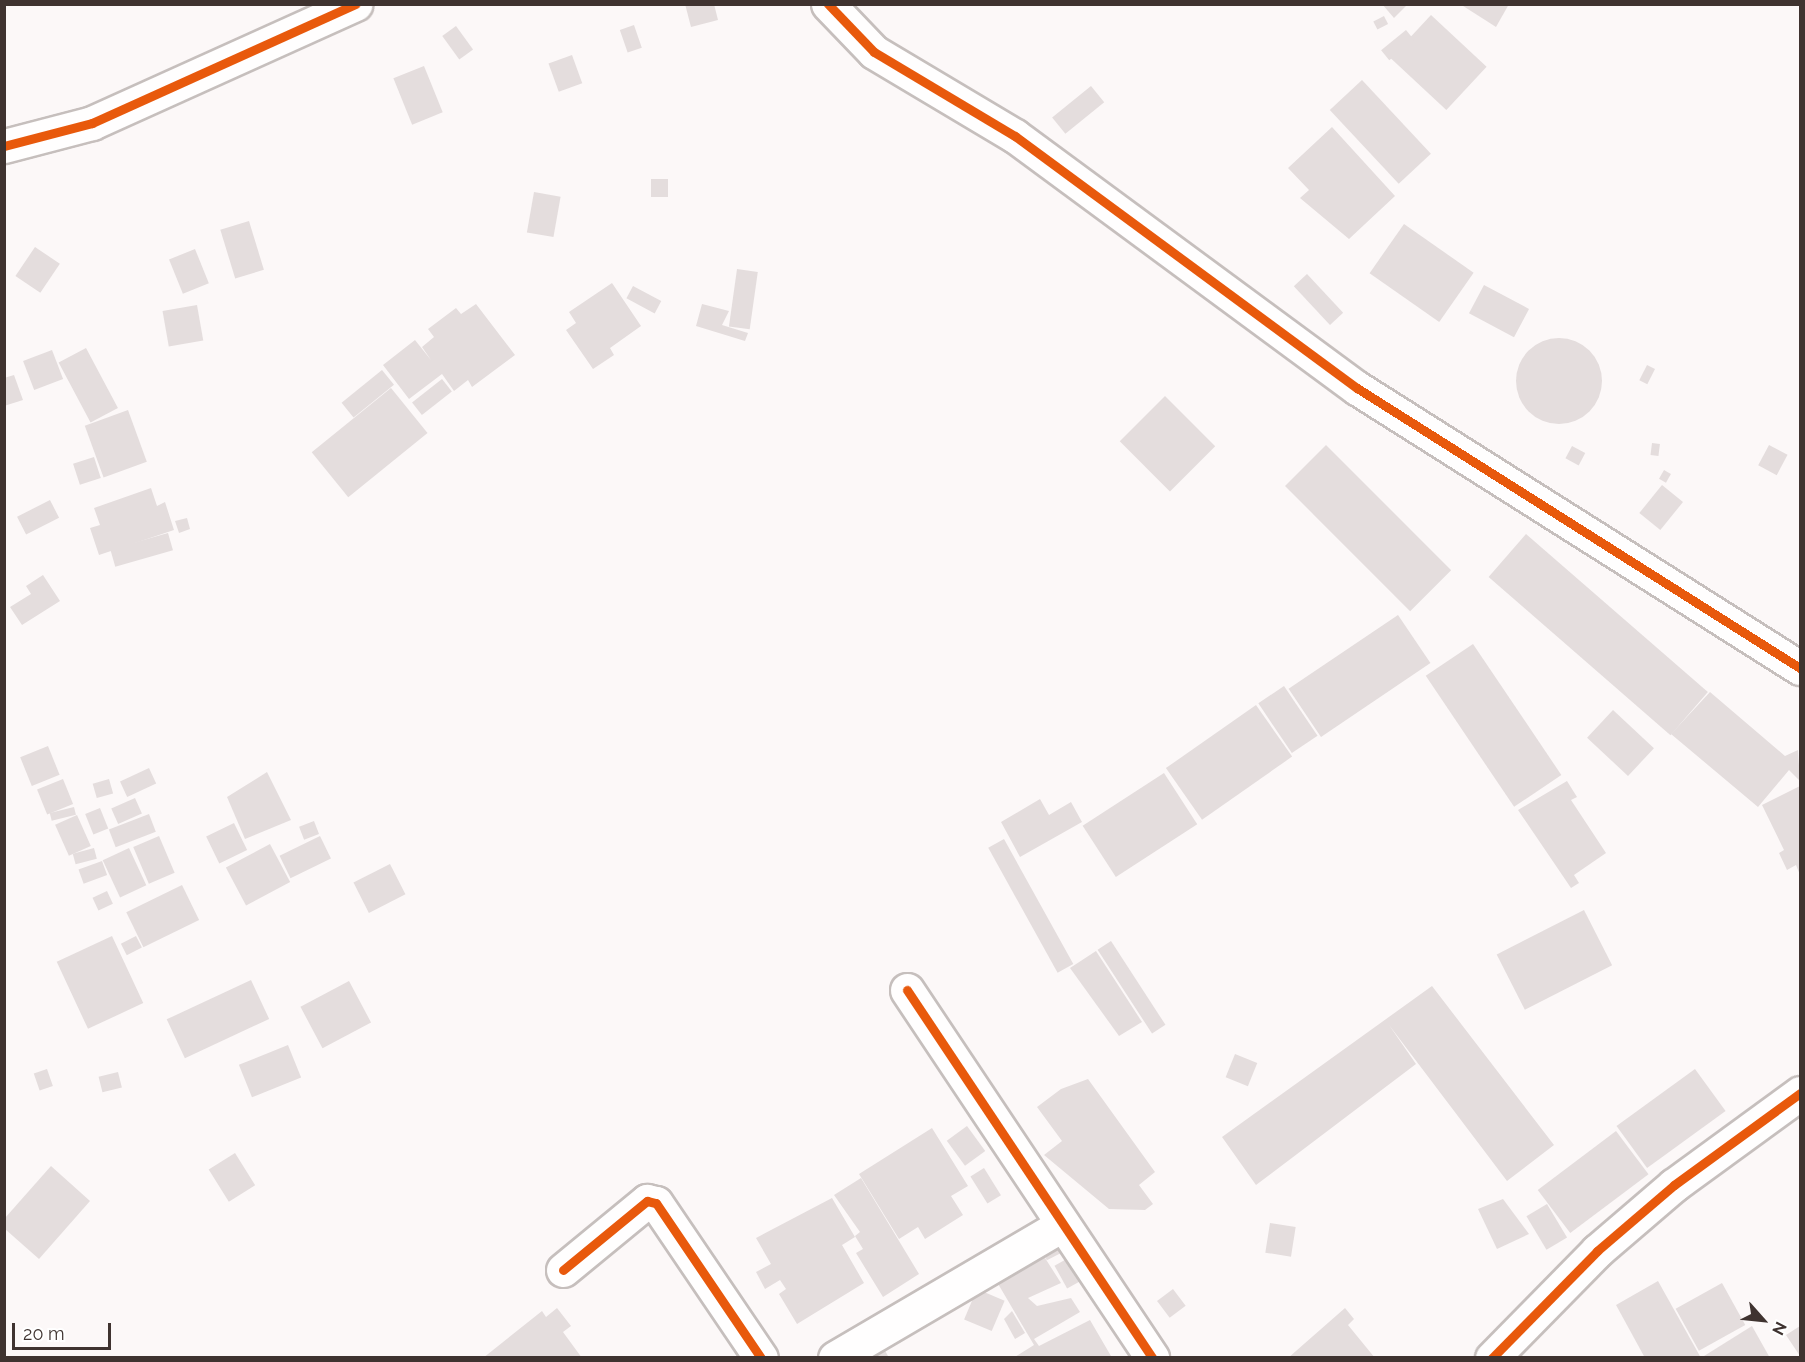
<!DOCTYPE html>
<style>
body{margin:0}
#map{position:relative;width:1805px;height:1362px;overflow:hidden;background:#fcf8f8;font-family:Raleway,sans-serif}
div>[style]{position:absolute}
.building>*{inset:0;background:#e4dddd;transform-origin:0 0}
.round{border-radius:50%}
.roads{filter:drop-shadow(2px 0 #c6bfbd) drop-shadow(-2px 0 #c6bfbd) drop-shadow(0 2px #c6bfbd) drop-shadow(0 -2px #c6bfbd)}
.street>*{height:33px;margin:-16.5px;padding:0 16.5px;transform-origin:16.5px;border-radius:16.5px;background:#fffefe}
.cycleway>*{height:9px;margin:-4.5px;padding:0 4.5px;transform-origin:4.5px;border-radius:4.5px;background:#e8590c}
span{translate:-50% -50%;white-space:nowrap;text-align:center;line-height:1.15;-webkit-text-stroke:4.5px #fff;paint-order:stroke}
.frame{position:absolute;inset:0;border:6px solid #3f3330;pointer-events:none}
.north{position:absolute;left:1733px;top:1290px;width:60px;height:60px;-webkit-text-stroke:4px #fff;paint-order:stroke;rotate:117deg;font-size:16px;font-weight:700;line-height:24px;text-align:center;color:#3f3330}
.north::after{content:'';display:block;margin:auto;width:21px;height:27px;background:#3f3330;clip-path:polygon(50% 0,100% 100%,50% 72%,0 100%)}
.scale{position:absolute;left:12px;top:1323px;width:99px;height:27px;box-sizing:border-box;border:3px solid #3f3330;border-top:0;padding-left:8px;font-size:18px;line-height:21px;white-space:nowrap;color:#3f3330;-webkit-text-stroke:4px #fff;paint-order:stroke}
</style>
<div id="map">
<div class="building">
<div style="clip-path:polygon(685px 4px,714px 4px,718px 20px,691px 27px)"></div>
<div style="clip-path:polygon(1382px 4px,1408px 4px,1394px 18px)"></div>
<div style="clip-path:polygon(1460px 4px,1509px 4px,1496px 27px)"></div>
<div style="left:1431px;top:15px;width:76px;height:59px;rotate:43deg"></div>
<div style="left:1384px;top:16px;width:9px;height:12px;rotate:63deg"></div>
<div style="left:634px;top:25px;width:24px;height:15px;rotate:71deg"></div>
<div style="left:456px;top:26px;width:29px;height:17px;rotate:54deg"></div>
<div style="left:1406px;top:30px;width:13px;height:32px;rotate:51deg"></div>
<div style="left:572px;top:55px;width:30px;height:25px;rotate:70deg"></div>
<div style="left:424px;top:66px;width:50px;height:33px;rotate:68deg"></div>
<div style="left:1362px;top:80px;width:101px;height:44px;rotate:47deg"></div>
<div style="left:1091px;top:86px;width:21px;height:50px;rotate:51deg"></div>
<div style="clip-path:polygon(1332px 127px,1395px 196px,1349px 239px,1300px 198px,1309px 190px,1288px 168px)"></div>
<div style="left:651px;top:179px;width:17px;height:18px"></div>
<div style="left:534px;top:192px;width:27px;height:41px;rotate:10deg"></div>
<div style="left:249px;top:221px;width:51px;height:30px;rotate:73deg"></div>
<div style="left:1404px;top:224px;width:85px;height:60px;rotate:35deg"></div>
<div style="left:35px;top:247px;width:30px;height:35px;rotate:34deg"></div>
<div style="left:195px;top:249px;width:37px;height:28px;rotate:68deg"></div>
<div style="left:737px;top:269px;width:21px;height:58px;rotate:8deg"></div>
<div style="left:1307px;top:274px;width:53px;height:18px;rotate:47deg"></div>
<div style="clip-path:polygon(612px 283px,641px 326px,610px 348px,614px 355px,593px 369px,566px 330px,576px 323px,569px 312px)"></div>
<div style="left:1484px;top:285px;width:51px;height:32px;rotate:28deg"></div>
<div style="left:633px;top:286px;width:32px;height:14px;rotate:28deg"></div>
<div style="clip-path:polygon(476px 304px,515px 355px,472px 387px,468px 380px,454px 391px,442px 374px,409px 399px,383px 365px,415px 340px,431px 360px,422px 347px,434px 337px,428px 329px,456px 308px,461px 314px)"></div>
<div style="clip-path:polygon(702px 304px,729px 311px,722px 325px,748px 333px,745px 341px,696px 326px)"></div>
<div style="left:197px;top:305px;width:36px;height:35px;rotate:80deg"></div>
<div class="round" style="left:1516px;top:338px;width:86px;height:86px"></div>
<div style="left:86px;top:348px;width:68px;height:31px;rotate:62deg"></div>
<div style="left:52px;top:350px;width:31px;height:31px;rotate:69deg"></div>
<div style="left:1647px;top:365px;width:9px;height:17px;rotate:27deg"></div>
<div style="left:382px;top:370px;width:19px;height:52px;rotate:51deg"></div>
<div style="clip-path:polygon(14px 375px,23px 400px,4px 406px,4px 378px)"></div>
<div style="left:442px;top:379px;width:16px;height:38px;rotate:52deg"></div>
<div style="left:391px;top:388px;width:58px;height:102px;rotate:51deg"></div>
<div style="left:1165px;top:396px;width:71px;height:64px;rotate:45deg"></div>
<div style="left:128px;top:410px;width:55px;height:46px;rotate:70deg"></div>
<div style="left:1652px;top:443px;width:8px;height:12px;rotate:7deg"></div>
<div style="left:1326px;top:445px;width:177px;height:58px;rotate:45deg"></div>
<div style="left:1769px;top:445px;width:21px;height:23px;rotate:28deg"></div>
<div style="left:1572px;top:446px;width:15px;height:14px;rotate:28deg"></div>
<div style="left:94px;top:457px;width:22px;height:22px;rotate:72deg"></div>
<div style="left:1664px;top:470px;width:8px;height:10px;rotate:30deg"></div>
<div style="left:1662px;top:485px;width:27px;height:36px;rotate:39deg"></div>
<div style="clip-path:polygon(151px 488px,157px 506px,165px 502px,174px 530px,99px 555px,90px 528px,100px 525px,94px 508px)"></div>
<div style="left:50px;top:500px;width:20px;height:37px;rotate:63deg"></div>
<div style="clip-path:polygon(187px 518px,190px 529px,179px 533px,175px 521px)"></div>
<div style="left:168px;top:533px;width:18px;height:60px;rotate:74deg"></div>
<div style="left:1526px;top:534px;width:241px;height:57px;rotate:41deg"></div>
<div style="clip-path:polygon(43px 575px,60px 601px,22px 625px,10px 607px,31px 594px,26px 586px)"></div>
<div style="left:1398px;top:615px;width:58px;height:132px;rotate:56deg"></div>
<div style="left:1473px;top:644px;width:158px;height:57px;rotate:56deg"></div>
<div style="left:1284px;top:686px;width:60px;height:31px;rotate:56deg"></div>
<div style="clip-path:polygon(1710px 692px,1785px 756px,1798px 750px,1800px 781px,1789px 770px,1758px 807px,1671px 734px)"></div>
<div style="left:1256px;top:705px;width:63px;height:110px;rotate:55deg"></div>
<div style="left:1613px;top:710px;width:56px;height:38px;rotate:43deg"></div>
<div style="left:48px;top:746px;width:31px;height:30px;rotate:68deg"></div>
<div style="left:149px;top:768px;width:17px;height:32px;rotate:65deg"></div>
<div style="clip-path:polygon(267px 772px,291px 820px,245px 839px,227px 797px)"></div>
<div style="left:1164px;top:773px;width:61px;height:97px;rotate:57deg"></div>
<div style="left:63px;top:779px;width:27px;height:28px;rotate:68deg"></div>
<div style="left:109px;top:779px;width:15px;height:17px;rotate:74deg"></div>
<div style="clip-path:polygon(1567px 781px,1577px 797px,1571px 800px,1606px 853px,1574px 875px,1579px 883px,1571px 888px,1518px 810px)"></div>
<div style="clip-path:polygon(1800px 786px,1800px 875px,1796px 865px,1787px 870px,1779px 853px,1784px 850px,1762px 805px)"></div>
<div style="left:135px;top:798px;width:17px;height:26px;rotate:66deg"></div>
<div style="clip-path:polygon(1040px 799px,1049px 815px,1071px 802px,1082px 822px,1020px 857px,1001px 822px)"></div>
<div style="left:74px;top:807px;width:8px;height:25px;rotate:76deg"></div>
<div style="left:100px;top:808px;width:22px;height:16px;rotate:68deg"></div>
<div style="left:149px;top:814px;width:19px;height:43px;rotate:69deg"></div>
<div style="left:77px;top:815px;width:34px;height:24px;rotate:66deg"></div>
<div style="left:314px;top:821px;width:14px;height:16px;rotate:69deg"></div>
<div style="left:234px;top:823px;width:30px;height:31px;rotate:64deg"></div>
<div style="left:159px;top:836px;width:40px;height:28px;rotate:67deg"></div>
<div style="left:320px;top:836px;width:25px;height:45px;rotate:64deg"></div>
<div style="left:1004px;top:839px;width:143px;height:18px;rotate:61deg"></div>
<div style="left:270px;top:844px;width:43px;height:50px;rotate:62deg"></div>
<div style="left:94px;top:848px;width:11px;height:22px;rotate:75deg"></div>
<div style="left:129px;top:848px;width:41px;height:29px;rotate:65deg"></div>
<div style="left:102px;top:861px;width:15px;height:25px;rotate:70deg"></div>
<div style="left:390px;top:864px;width:34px;height:41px;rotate:63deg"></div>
<div style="left:182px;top:885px;width:39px;height:62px;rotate:64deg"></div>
<div style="left:107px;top:891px;width:14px;height:16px;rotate:65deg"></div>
<div style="left:1584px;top:910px;width:62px;height:98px;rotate:63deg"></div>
<div style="left:112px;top:936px;width:74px;height:61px;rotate:65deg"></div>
<div style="left:136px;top:936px;width:13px;height:17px;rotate:63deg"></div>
<div style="left:1111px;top:941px;width:100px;height:16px;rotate:57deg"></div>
<div style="clip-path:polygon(1096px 951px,1142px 1022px,1119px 1036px,1070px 968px)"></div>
<div style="left:251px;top:980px;width:43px;height:93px;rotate:65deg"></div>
<div style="left:349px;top:981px;width:47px;height:55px;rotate:62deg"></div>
<div style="clip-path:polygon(1432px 986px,1554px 1145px,1507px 1181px,1389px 1025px,1416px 1064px,1256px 1185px,1222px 1137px)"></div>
<div style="left:288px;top:1045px;width:35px;height:53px;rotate:68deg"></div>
<div style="left:1235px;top:1054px;width:24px;height:25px;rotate:22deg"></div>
<div style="left:47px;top:1069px;width:18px;height:14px;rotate:71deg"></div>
<div style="left:1695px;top:1069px;width:52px;height:97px;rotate:54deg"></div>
<div style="left:118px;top:1072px;width:16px;height:20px;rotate:76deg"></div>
<div style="clip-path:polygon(1088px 1079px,1155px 1172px,1139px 1185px,1153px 1204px,1145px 1210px,1109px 1209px,1044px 1155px,1062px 1141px,1037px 1107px,1061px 1089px)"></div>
<div style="left:967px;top:1126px;width:31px;height:25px;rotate:54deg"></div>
<div style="clip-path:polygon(932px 1128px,968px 1186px,951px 1196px,963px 1215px,925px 1239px,918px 1227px,899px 1239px,859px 1174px)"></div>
<div style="left:1616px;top:1131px;width:54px;height:98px;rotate:53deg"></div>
<div style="left:235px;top:1153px;width:38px;height:31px;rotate:58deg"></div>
<div style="clip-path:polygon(51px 1166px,90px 1201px,39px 1259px,5px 1229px,5px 1218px)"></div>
<div style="left:984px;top:1168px;width:32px;height:16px;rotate:58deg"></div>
<div style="clip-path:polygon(861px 1178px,919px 1274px,883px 1297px,856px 1253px,863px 1249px,855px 1236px,860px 1232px,834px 1195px)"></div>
<div style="clip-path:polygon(832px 1198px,855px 1237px,842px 1245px,864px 1283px,797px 1324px,779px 1294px,786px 1289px,780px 1280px,765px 1289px,756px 1272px,771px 1264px,756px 1238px)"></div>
<div style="clip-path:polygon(1503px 1199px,1529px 1234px,1497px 1249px,1478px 1209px)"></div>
<div style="left:1547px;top:1204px;width:39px;height:24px;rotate:59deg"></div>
<div style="left:1270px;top:1223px;width:26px;height:30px;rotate:9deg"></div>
<div style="left:1052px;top:1233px;width:22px;height:17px;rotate:63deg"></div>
<div style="clip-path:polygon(1038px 1247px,1061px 1283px,1028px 1298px,1037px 1306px,1071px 1298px,1080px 1312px,1034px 1339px,1039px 1346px,1090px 1320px,1111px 1356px,1013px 1358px,1034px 1345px,994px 1277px)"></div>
<div style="left:1072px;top:1256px;width:26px;height:20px;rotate:61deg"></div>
<div style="clip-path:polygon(1658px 1281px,1701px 1358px,1645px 1358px,1616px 1305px)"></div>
<div style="left:1722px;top:1283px;width:48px;height:53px;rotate:61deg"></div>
<div style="left:977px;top:1289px;width:30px;height:33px;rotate:23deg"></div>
<div style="left:1173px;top:1289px;width:21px;height:20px;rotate:53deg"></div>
<div style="clip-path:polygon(557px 1308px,571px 1326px,563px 1332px,582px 1358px,483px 1358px,542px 1311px,546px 1317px)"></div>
<div style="clip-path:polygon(1345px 1308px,1354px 1319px,1348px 1325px,1375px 1358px,1288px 1358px)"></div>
<div style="clip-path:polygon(1012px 1311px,1025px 1333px,1015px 1339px,1004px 1319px)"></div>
<div style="clip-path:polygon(1752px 1326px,1770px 1358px,1705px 1358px,1704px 1356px)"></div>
<div style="clip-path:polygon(1800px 1326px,1800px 1356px,1786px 1335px)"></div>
<div style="clip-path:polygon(878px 1337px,889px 1358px,841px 1358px)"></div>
</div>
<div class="roads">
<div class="street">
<div style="left:828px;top:4px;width:66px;rotate:46.2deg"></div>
<div style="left:874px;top:52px;width:164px;rotate:30.8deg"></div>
<div style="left:1015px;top:136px;width:425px;rotate:36.4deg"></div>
<div style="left:1357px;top:388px;width:524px;rotate:32.3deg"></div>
<div style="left:4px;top:146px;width:91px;rotate:-14.6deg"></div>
<div style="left:92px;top:123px;width:289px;rotate:-24.3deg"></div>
<div style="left:907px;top:990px;width:442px;rotate:56.3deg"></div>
<div style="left:563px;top:1270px;width:109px;rotate:-39.4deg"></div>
<div style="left:647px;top:1201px;width:9px;rotate:13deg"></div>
<div style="left:656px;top:1203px;width:187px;rotate:55.9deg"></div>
<div style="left:835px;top:1358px;width:264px;rotate:-30.4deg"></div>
<div style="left:1492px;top:1358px;width:150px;rotate:-45.5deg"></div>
<div style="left:1597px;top:1251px;width:101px;rotate:-40.6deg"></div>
<div style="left:1674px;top:1185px;width:156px;rotate:-36.1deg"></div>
</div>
</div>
<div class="cycleway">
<div style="left:828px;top:4px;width:66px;rotate:46.2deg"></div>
<div style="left:874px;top:52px;width:164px;rotate:30.8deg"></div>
<div style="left:1015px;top:136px;width:425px;rotate:36.4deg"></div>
<div style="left:1357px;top:388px;width:524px;rotate:32.3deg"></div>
<div style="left:4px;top:146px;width:91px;rotate:-14.6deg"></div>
<div style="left:92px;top:123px;width:289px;rotate:-24.3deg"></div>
<div style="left:907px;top:990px;width:442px;rotate:56.3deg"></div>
<div style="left:563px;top:1270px;width:109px;rotate:-39.4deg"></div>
<div style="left:647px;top:1201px;width:9px;rotate:13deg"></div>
<div style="left:656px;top:1203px;width:187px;rotate:55.9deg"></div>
<div style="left:1492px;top:1358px;width:150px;rotate:-45.5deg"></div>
<div style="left:1597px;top:1251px;width:101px;rotate:-40.6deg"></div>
<div style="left:1674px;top:1185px;width:156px;rotate:-36.1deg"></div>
</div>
<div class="frame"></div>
<div class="north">N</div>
<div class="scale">20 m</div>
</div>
